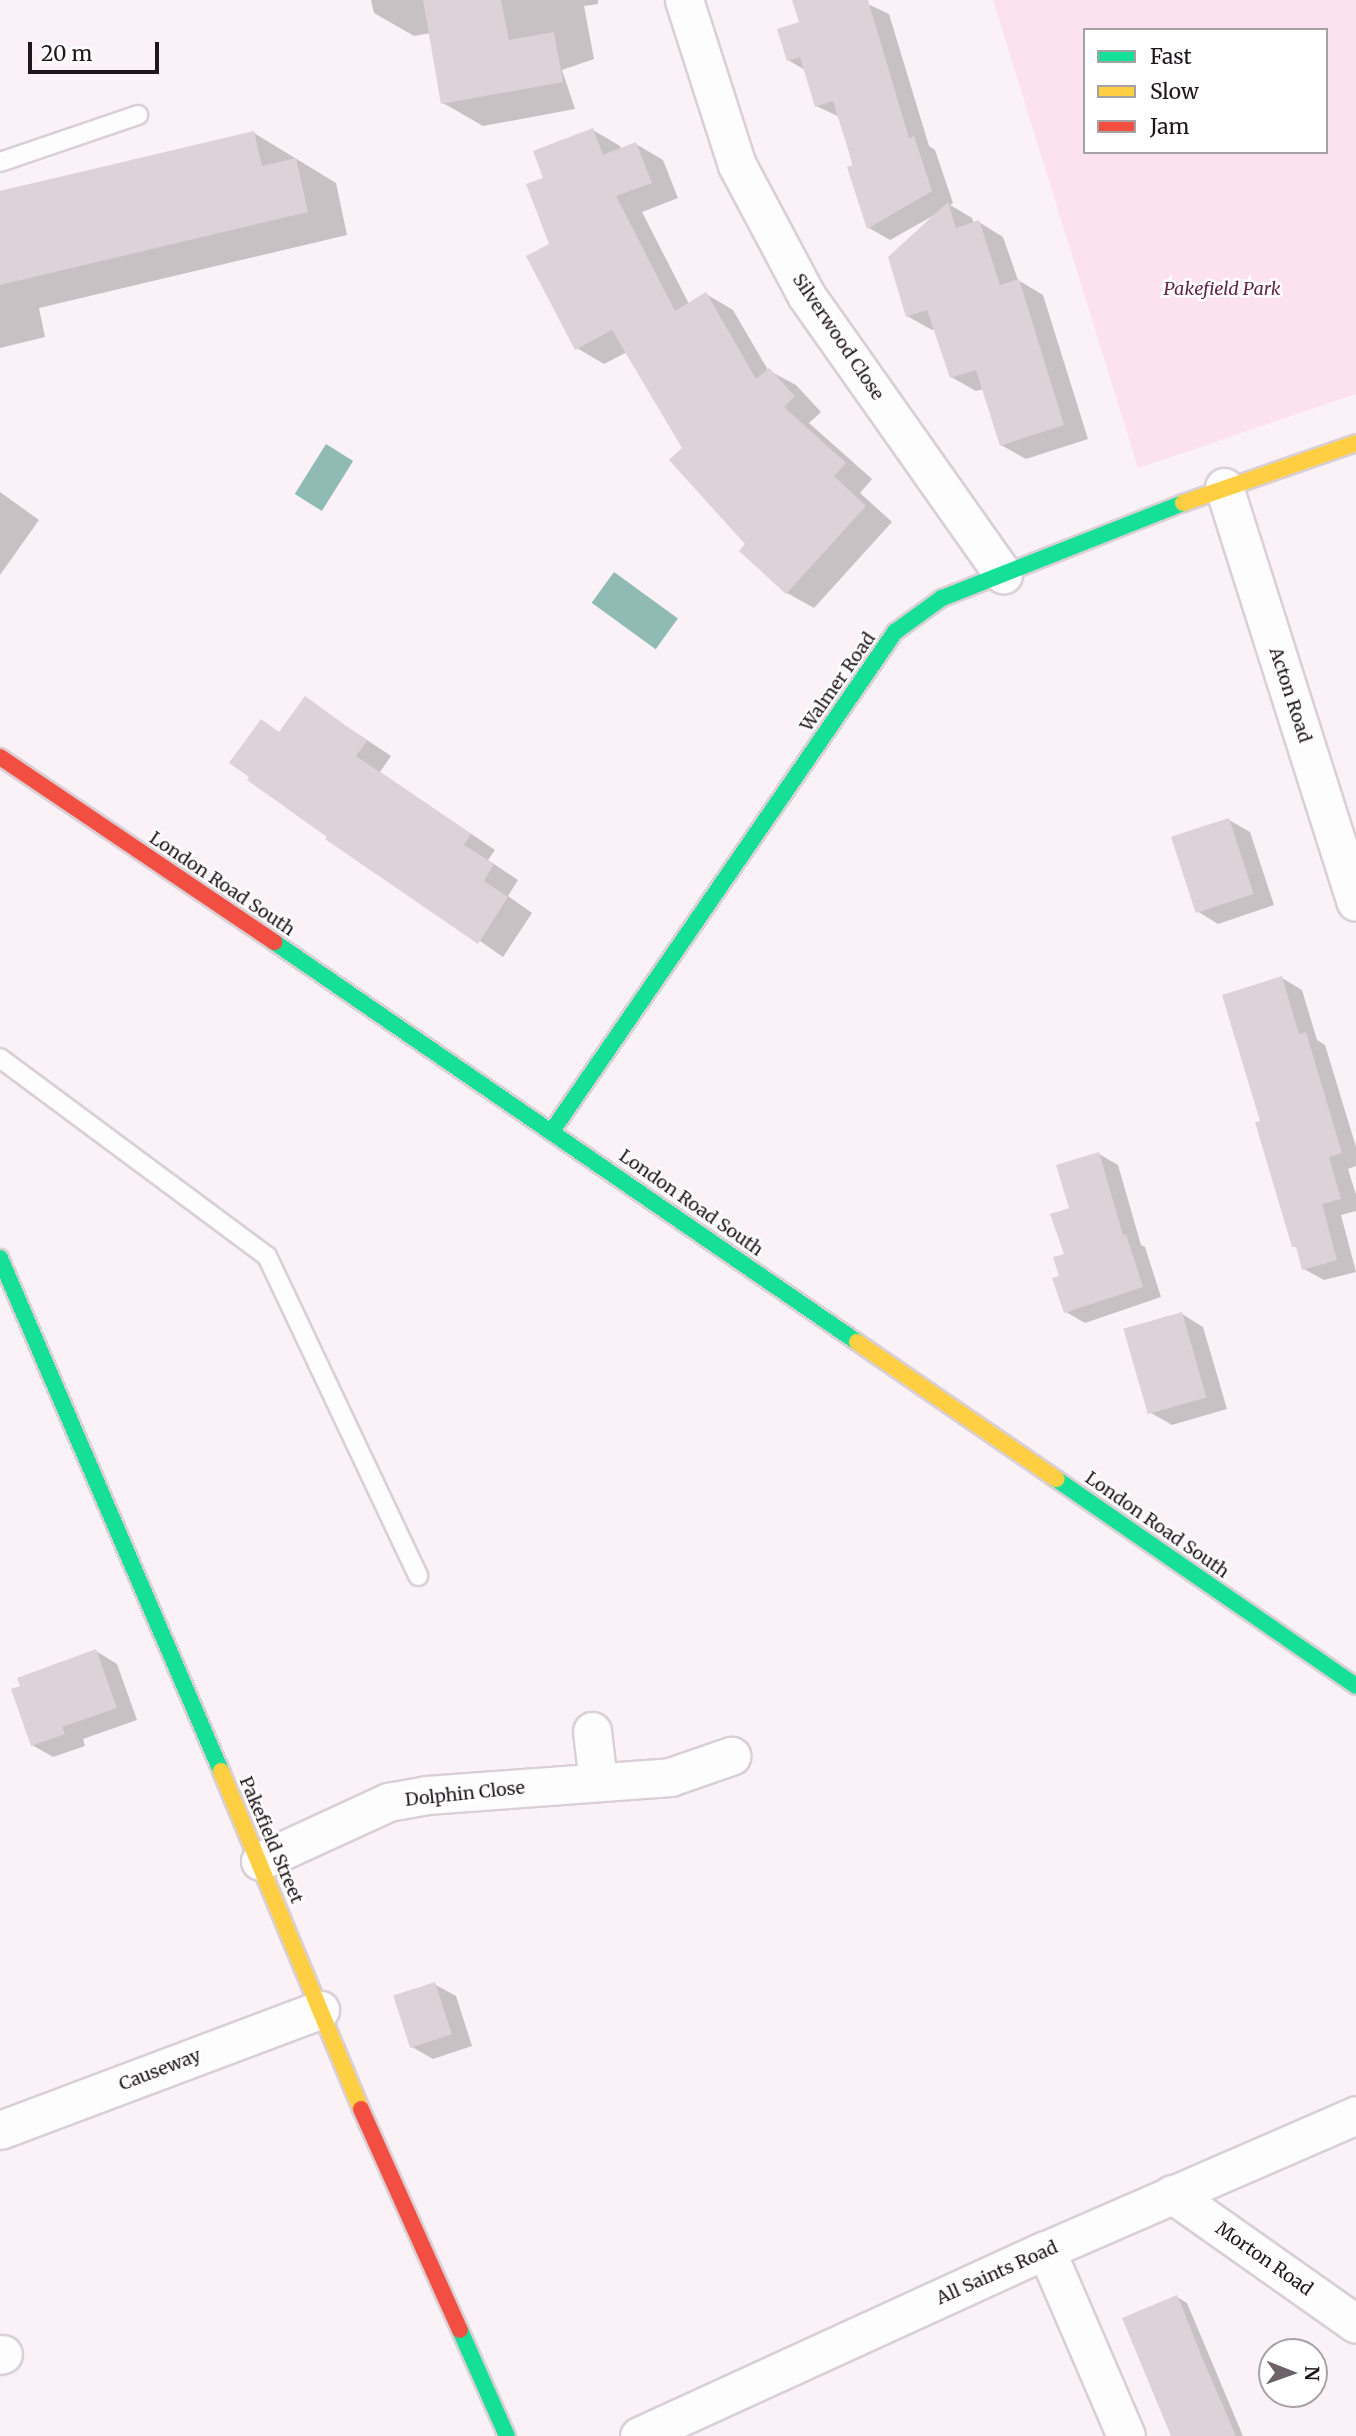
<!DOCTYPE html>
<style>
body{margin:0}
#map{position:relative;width:1356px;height:2436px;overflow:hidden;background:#faf2f6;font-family:Merriweather,serif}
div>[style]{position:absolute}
.green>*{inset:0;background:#fce1ef}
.water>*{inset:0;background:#90bbb4;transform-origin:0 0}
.shadow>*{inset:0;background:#0003}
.building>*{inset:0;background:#dcd2d7;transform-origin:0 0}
.roads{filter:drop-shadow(2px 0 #d9cfd5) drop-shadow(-2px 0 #d9cfd5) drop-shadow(0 2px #d9cfd5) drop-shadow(0 -2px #d9cfd5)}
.lane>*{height:18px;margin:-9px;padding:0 9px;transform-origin:9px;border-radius:9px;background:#fefdfe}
.street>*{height:37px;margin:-18.5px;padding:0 18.5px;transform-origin:18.5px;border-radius:18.5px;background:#fefdfe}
.fast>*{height:16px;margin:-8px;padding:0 8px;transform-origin:8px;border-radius:8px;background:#16e098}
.slow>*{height:16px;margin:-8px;padding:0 8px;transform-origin:8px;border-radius:8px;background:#ffcf43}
.jam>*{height:16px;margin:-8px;padding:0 8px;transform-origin:8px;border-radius:8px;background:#f24e42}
span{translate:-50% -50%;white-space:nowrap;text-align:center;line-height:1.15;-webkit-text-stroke:5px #fff;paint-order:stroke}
.park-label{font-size:18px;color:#63274b;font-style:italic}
.street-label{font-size:18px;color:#20151b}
.legend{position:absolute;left:1083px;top:28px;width:245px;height:126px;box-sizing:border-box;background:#fff;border:2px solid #a6a1a4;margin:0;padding:9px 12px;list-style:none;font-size:21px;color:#20151b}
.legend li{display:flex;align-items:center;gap:14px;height:35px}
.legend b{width:35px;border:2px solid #a6a1a4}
.north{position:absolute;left:1258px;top:2338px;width:70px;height:70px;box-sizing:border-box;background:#fff;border:2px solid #a6a1a4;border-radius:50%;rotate:91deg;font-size:19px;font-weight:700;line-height:28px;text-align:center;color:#20151b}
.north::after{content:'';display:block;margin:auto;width:24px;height:32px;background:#6c6268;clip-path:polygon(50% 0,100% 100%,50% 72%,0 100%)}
.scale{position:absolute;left:28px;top:42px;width:131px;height:32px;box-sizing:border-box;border:4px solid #20151b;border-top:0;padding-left:9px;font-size:21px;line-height:24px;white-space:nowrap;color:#20151b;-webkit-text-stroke:5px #fff;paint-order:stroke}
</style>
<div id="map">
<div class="green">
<div style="clip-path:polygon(evenodd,993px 0,1356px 0,1356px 394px,1138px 468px,993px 0,1085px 30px,1326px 30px,1326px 152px,1085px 152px,1085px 30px)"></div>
</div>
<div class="water">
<div style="left:326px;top:444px;width:32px;height:59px;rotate:32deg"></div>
<div style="left:614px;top:572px;width:79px;height:38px;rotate:36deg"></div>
</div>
<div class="shadow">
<div style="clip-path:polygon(371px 0,598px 0,598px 4px,584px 6px,594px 59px,562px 70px,575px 109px,483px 126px,443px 103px,431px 33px,414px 36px,374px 13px)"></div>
<div style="clip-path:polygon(794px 0,859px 0,889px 14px,929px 146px,935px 150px,953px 203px,950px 205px,972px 218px,974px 224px,979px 222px,1003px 237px,1018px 280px,1043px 295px,1088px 439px,1026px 459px,1001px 445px,984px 389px,976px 391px,951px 377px,935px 329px,932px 330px,907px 316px,938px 213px,890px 240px,869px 228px,840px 117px,816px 106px,805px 70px,788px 60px,801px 23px)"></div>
<div style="clip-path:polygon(593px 130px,620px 146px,621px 150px,636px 144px,663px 160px,678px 198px,642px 212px,689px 304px,706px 294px,733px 310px,768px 370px,796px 385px,821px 412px,809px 423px,872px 479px,860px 493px,892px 522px,814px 608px,787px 593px,747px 544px,684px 448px,627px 352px,604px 364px,577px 348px,551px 245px,545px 179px)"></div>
<div style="clip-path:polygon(254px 133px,336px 183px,347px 235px,39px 308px,45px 337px,0 348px,0 191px)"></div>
<div style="clip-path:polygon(0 492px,39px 520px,0 575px)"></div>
<div style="clip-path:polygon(305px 699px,391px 756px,380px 772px,495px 850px,488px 860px,518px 880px,508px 896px,532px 913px,503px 957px,329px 836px,261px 721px,281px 733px)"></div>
<div style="clip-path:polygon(1229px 820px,1250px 832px,1274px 905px,1218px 924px,1197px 911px)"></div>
<div style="clip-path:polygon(1282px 978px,1302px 990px,1317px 1040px,1325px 1045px,1356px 1147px,1356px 1166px,1348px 1169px,1356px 1195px,1356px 1211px,1341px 1215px,1356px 1272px,1324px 1280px,1304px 1269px,1298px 1248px,1293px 1246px,1262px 1122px)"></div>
<div style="clip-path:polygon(1099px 1154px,1118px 1165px,1141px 1245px,1145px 1247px,1161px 1297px,1085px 1323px,1066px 1312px,1061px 1277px)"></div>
<div style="clip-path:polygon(1182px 1314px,1203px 1327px,1227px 1409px,1172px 1425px,1151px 1413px)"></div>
<div style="clip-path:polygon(96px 1651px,117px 1664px,137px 1720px,83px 1739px,85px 1746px,53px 1757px,32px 1745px,22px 1687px)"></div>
<div style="clip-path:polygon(434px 1984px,456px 1996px,472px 2046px,433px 2059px,412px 2047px)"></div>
<div style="clip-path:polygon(1177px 2297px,1187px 2303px,1243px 2436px,1173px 2436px)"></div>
</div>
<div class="building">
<div style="clip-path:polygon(423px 0,501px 0,509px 40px,554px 32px,563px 82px,441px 104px)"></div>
<div style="clip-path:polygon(792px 0,868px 0,909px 138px,914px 136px,932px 191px,867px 229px,847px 167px,853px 165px,833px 101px,815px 107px,800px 57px,787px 61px,777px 29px,799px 22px)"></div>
<div style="clip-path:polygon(593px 128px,603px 155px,636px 142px,652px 183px,616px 196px,675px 311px,706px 292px,756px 379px,769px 368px,795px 396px,784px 407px,846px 463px,834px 476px,866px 506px,786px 594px,739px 551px,745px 544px,669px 460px,682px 448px,612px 330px,575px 350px,526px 256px,549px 244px,526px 184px,543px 178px,533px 151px)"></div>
<div style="clip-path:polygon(254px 131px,262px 166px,296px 158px,308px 212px,0 285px,0 191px)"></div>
<div style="clip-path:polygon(948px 202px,956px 228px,979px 220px,1000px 285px,1019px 279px,1064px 425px,1000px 446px,976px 370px,950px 378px,927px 310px,906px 317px,888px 257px)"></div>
<div style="clip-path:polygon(305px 696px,367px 741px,356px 756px,471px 834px,464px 845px,494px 864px,484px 881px,508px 897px,478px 944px,325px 839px,327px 837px,247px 780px,249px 777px,229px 763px,261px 719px,279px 732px)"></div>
<div style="left:1229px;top:818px;width:80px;height:61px;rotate:72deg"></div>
<div style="clip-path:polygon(1282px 976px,1299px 1034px,1306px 1032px,1342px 1153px,1329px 1157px,1341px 1199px,1322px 1204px,1337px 1260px,1302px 1270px,1296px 1246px,1292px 1247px,1255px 1122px,1260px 1121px,1222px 995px)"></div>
<div style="clip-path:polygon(1099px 1152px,1123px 1235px,1126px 1234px,1143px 1287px,1064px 1313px,1052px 1278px,1059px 1276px,1053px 1257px,1064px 1254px,1050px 1214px,1069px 1208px,1056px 1165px)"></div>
<div style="left:1182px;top:1312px;width:89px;height:61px;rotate:74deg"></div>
<div style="clip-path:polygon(96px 1649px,117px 1708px,62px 1727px,65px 1734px,31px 1746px,11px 1689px,20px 1686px,17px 1678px)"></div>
<div style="left:435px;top:1982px;width:55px;height:44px;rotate:72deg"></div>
<div style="clip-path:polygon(1177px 2295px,1204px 2362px,1236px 2436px,1171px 2436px,1122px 2318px)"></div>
</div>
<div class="roads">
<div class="lane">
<div style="left:0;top:162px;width:146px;rotate:-18.8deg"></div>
<div style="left:0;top:1058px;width:332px;rotate:36.6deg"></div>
<div style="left:267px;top:1256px;width:354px;rotate:64.7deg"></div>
</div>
<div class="street">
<div style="left:684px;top:0;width:173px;rotate:72.2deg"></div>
<div style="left:737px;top:165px;width:147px;rotate:62deg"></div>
<div style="left:806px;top:295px;width:342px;rotate:54.8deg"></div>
<div style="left:1224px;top:487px;width:435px;rotate:72.4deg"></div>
<div style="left:592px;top:1731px;width:51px;rotate:83.3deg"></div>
<div style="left:260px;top:1861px;width:141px;rotate:-24.7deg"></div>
<div style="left:388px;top:1802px;width:40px;rotate:-10deg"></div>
<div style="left:427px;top:1795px;width:244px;rotate:-4.2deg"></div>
<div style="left:670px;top:1777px;width:65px;rotate:-19deg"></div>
<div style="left:0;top:2130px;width:342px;rotate:-20.6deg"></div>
<div style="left:1172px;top:2194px;width:225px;rotate:35.2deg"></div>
<div style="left:1046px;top:2250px;width:202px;rotate:66.7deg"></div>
<div style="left:0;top:2355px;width:3px;rotate:-18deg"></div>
<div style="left:639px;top:2436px;width:447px;rotate:-24.6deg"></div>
<div style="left:1046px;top:2250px;width:338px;rotate:-23.5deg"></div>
</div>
<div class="fast">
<div style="left:274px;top:942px;width:707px;rotate:34.45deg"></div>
<div style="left:552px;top:1131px;width:606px;rotate:-55.5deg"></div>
<div style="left:895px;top:632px;width:58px;rotate:-35.9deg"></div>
<div style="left:942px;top:598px;width:259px;rotate:-21.5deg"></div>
<div style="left:0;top:1258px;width:559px;rotate:66.69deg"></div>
<div style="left:1056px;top:1479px;width:364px;rotate:34.6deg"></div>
<div style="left:460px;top:2330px;width:116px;rotate:66.1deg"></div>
</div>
<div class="slow">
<div style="left:1183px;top:503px;width:183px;rotate:-19.1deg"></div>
<div style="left:857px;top:1342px;width:242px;rotate:34.5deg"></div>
<div style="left:221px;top:1771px;width:366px;rotate:67.5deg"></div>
</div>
<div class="jam">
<div style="left:0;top:757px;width:331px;rotate:34deg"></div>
<div style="left:361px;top:2109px;width:242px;rotate:65.9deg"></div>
</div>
</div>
<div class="park-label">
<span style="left:1222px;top:289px">Pakefield Park</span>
</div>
<div class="street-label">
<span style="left:838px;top:337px;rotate:56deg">Silverwood Close</span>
<span style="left:838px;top:682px;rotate:-55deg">Walmer Road</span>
<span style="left:1290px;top:695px;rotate:72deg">Acton Road</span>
<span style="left:222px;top:884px;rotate:34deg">London Road South</span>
<span style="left:691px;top:1203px;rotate:35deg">London Road South</span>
<span style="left:1157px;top:1525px;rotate:35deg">London Road South</span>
<span style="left:465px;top:1794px;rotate:-6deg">Dolphin Close</span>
<span style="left:271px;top:1840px;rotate:67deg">Pakefield Street</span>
<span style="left:160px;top:2070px;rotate:-21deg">Causeway</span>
<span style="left:1264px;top:2259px;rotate:35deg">Morton Road</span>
<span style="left:997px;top:2273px;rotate:-24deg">All Saints Road</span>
</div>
<ul class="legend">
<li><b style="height:9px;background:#16e098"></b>Fast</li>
<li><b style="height:9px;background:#ffcf43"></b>Slow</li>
<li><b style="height:9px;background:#f24e42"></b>Jam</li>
</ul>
<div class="north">N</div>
<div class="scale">20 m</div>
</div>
